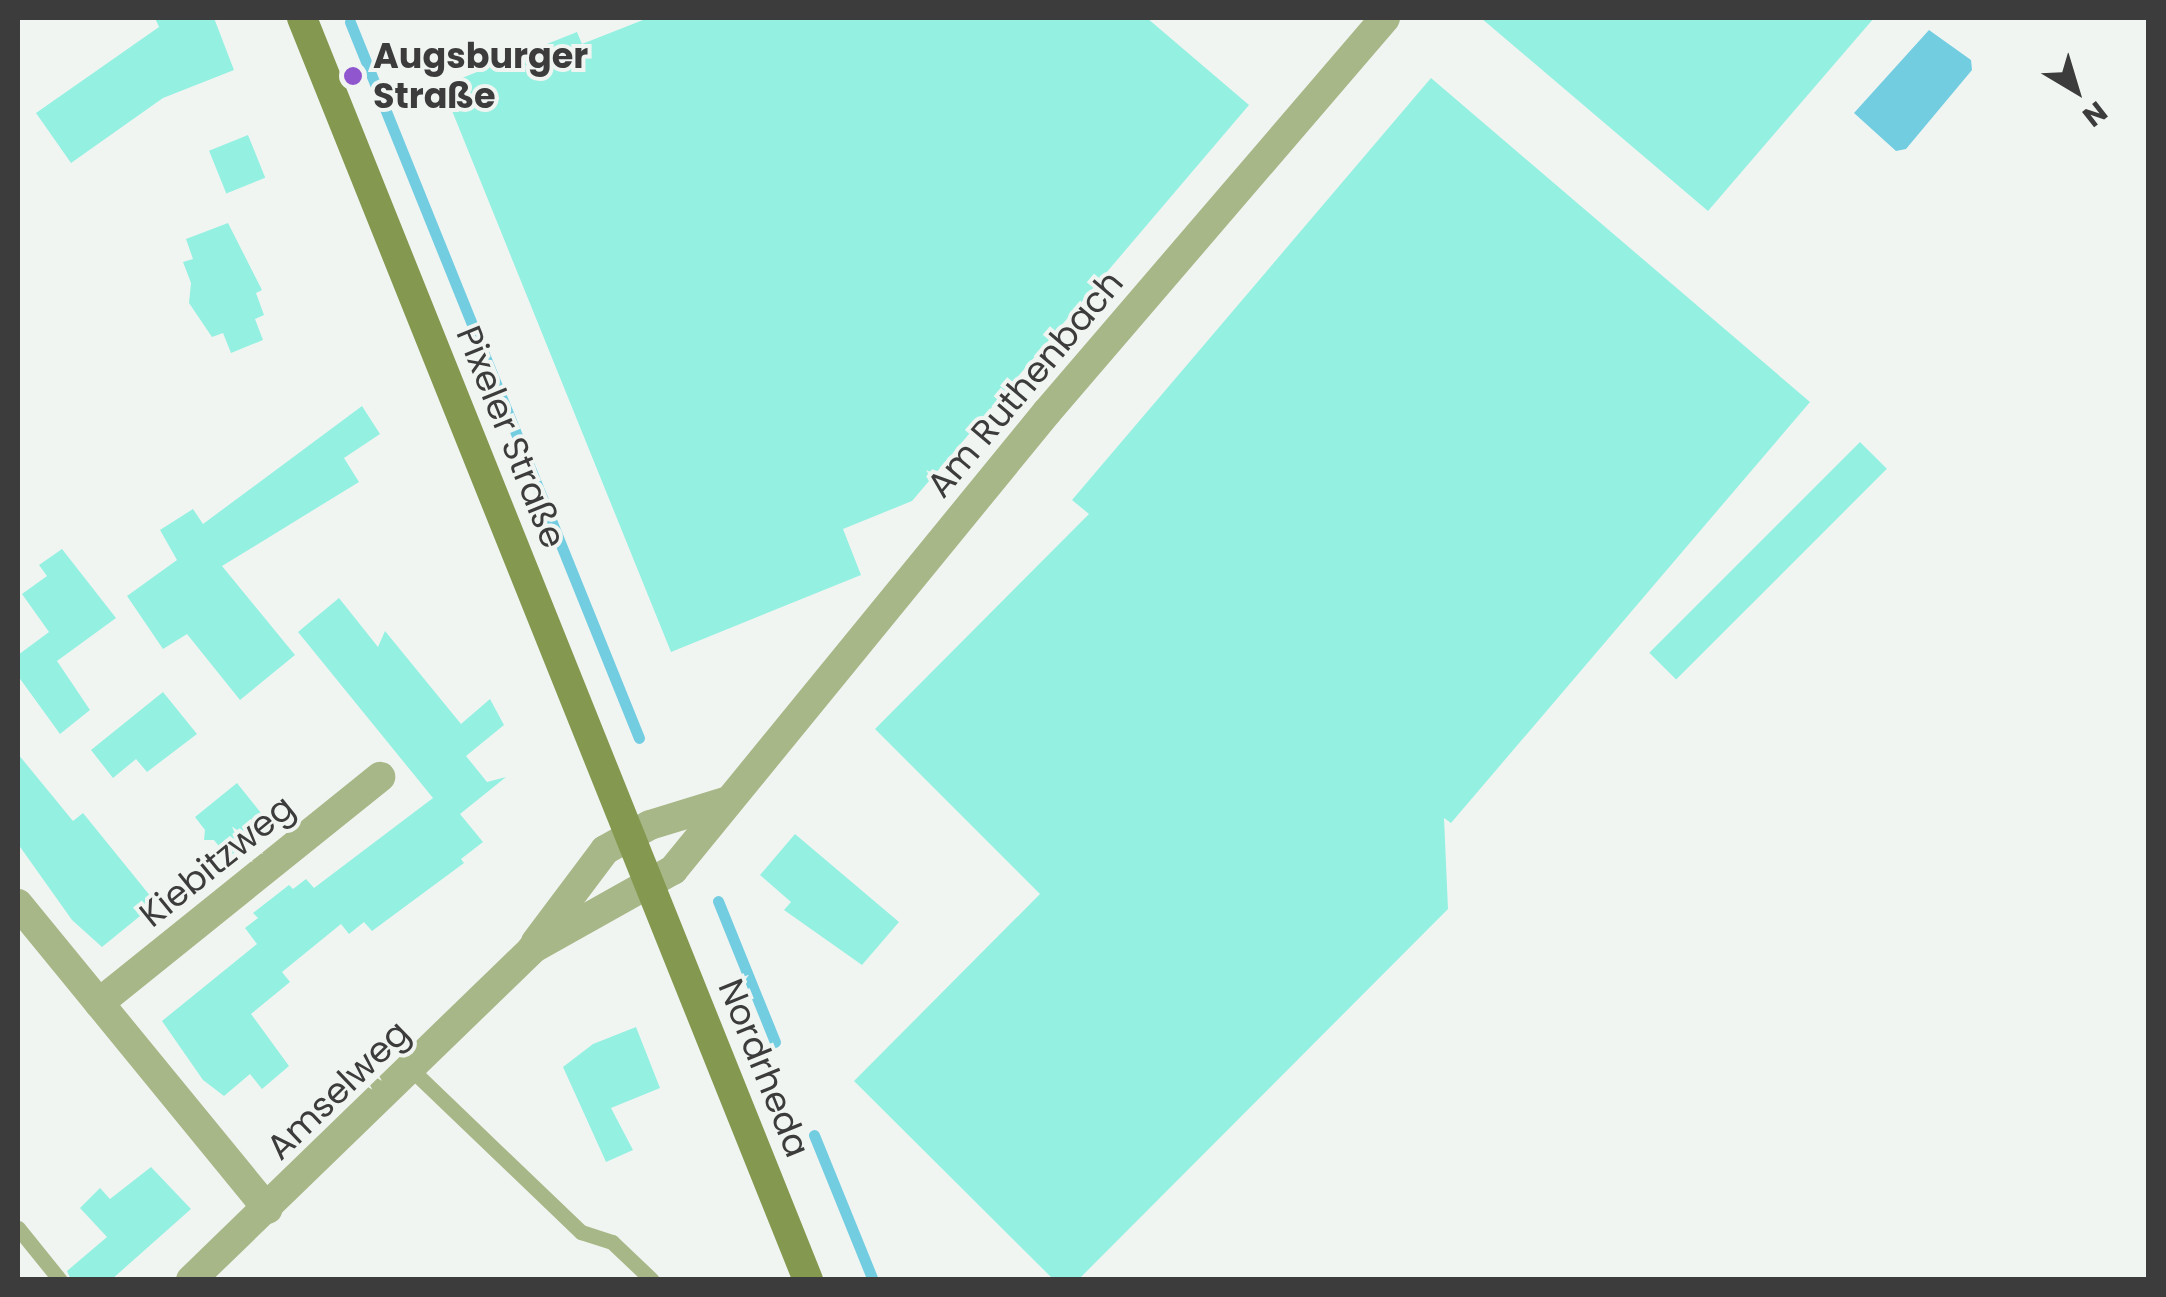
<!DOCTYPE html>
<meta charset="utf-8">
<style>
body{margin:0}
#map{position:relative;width:2166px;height:1297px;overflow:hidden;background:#f1f5f2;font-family:Poppins,sans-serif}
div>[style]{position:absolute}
.water>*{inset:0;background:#72cde1}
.stream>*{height:11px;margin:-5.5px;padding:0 5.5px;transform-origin:5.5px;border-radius:5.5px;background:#72cde1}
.building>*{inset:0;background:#94f0e1;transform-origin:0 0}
.lane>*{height:15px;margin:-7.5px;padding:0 7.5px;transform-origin:7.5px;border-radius:7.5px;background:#a8b787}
.street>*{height:30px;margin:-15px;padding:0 15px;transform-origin:15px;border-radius:15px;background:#a8b787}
.secondary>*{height:30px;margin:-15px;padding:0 15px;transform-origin:15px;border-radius:15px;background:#84994f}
.dots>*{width:28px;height:28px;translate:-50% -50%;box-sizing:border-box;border:5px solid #f1f5f2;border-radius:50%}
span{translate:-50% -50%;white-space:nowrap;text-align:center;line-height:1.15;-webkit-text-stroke:8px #f1f5f2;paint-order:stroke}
.poi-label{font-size:35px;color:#3b3c3b;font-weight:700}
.left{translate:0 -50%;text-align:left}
.street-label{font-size:35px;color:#3b3c3b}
.frame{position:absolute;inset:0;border:20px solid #3b3c3b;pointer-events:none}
.north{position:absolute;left:2026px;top:40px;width:100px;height:100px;-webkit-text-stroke:8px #f1f5f2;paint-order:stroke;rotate:142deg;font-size:28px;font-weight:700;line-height:40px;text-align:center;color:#3b3c3b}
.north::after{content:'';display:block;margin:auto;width:35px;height:45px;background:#3b3c3b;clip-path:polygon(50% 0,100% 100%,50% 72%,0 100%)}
</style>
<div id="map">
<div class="water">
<div style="clip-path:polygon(1929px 30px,1971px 60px,1972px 70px,1906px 149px,1896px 151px,1854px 113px)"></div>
</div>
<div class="stream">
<div style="left:350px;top:22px;width:772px;rotate:68.02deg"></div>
<div style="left:718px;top:901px;width:152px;rotate:68deg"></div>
<div style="left:814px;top:1135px;width:157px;rotate:67.9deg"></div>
</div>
<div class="building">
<div style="clip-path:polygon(155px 18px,214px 18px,234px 70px,163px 98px,71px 163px,36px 113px,159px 27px)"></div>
<div style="clip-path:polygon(648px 18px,1147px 18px,1249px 105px,912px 501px,843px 529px,861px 575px,671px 652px,442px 86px,577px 32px,582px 44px)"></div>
<div style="clip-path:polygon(1481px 18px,1874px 18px,1708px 211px)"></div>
<div style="clip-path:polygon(1431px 78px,1810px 402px,1451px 823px,1444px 818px,1448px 909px,1078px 1280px,1054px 1280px,854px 1081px,1040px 894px,875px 729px,1089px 514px,1072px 500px)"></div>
<div style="left:248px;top:135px;width:46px;height:42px;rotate:68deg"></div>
<div style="clip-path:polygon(228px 223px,262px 290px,256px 293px,264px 315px,255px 319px,263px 340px,231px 353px,223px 333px,212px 337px,189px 303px,191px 283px,183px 262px,193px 259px,186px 239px)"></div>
<div style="clip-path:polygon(362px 406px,380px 434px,344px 458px,359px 482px,222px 566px,295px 655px,240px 700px,187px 634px,163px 649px,127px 596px,177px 560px,160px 530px,193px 509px,203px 524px)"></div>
<div style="left:1860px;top:442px;width:38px;height:298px;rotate:45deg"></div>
<div style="clip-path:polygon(62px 549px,116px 618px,57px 661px,90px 710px,60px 734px,18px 676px,18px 655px,49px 632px,22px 594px,47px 576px,39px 565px)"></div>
<div style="clip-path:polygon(339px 598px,378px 647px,385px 631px,461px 724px,490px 699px,504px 725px,466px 756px,487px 782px,506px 777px,460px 814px,483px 842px,461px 859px,464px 863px,372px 931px,364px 922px,349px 934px,341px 924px,282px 972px,290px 982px,251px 1014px,289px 1066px,262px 1089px,250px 1074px,224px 1096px,203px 1080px,162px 1021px,257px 944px,245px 928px,258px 918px,253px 913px,289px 885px,293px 889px,306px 879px,314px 888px,433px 798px,298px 632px)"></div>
<div style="clip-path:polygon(163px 692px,197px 734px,147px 772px,136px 759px,113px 778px,91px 750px)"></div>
<div style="clip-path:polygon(18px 754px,73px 821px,83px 813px,156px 903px,102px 947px,72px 920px,18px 844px)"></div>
<div style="clip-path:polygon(237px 783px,269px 823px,228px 858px,214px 840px,204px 840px,205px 830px,195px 817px)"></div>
<div style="clip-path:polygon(795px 834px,899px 922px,862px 965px,784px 910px,791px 902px,760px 875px)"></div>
<div style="clip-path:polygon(636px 1027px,660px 1088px,611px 1108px,633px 1150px,606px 1162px,563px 1067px,593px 1044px)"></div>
<div style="clip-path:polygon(151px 1167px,191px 1209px,111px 1280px,71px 1280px,67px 1271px,107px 1237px,80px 1208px,100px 1188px,110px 1199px)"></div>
</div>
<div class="lane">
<div style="left:413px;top:1071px;width:233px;rotate:43.8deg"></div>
<div style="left:581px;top:1232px;width:33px;rotate:18deg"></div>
<div style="left:612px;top:1242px;width:55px;rotate:43.5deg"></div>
<div style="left:18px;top:1228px;width:67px;rotate:51.1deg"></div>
</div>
<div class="street">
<div style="left:18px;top:904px;width:394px;rotate:50.7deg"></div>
<div style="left:536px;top:942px;width:115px;rotate:-53.1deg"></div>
<div style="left:605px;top:850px;width:51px;rotate:-29.1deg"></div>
<div style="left:650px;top:825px;width:78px;rotate:-17deg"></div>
<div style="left:99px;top:1003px;width:361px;rotate:-38.8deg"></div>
<div style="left:191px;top:1280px;width:475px;rotate:-44.1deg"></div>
<div style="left:532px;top:949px;width:162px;rotate:-29.3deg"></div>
<div style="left:673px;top:870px;width:591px;rotate:-50.77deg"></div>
<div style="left:1047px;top:412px;width:519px;rotate:-49.37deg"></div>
</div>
<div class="secondary">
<div style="left:302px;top:18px;width:1360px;rotate:68.15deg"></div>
</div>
<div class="dots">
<div style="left:353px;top:76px;background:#9056ce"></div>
</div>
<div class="poi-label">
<span class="left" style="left:373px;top:76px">Augsburger<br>Straße</span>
</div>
<div class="street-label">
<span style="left:1025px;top:384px;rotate:-50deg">Am Ruthenbach</span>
<span style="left:511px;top:437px;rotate:68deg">Pixeler Straße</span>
<span style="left:217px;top:861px;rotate:-39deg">Kiebitzweg</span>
<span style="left:764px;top:1068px;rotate:68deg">Nordrheda</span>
<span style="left:338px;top:1090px;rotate:-44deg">Amselweg</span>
</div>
<div class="frame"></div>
<div class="north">N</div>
</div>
